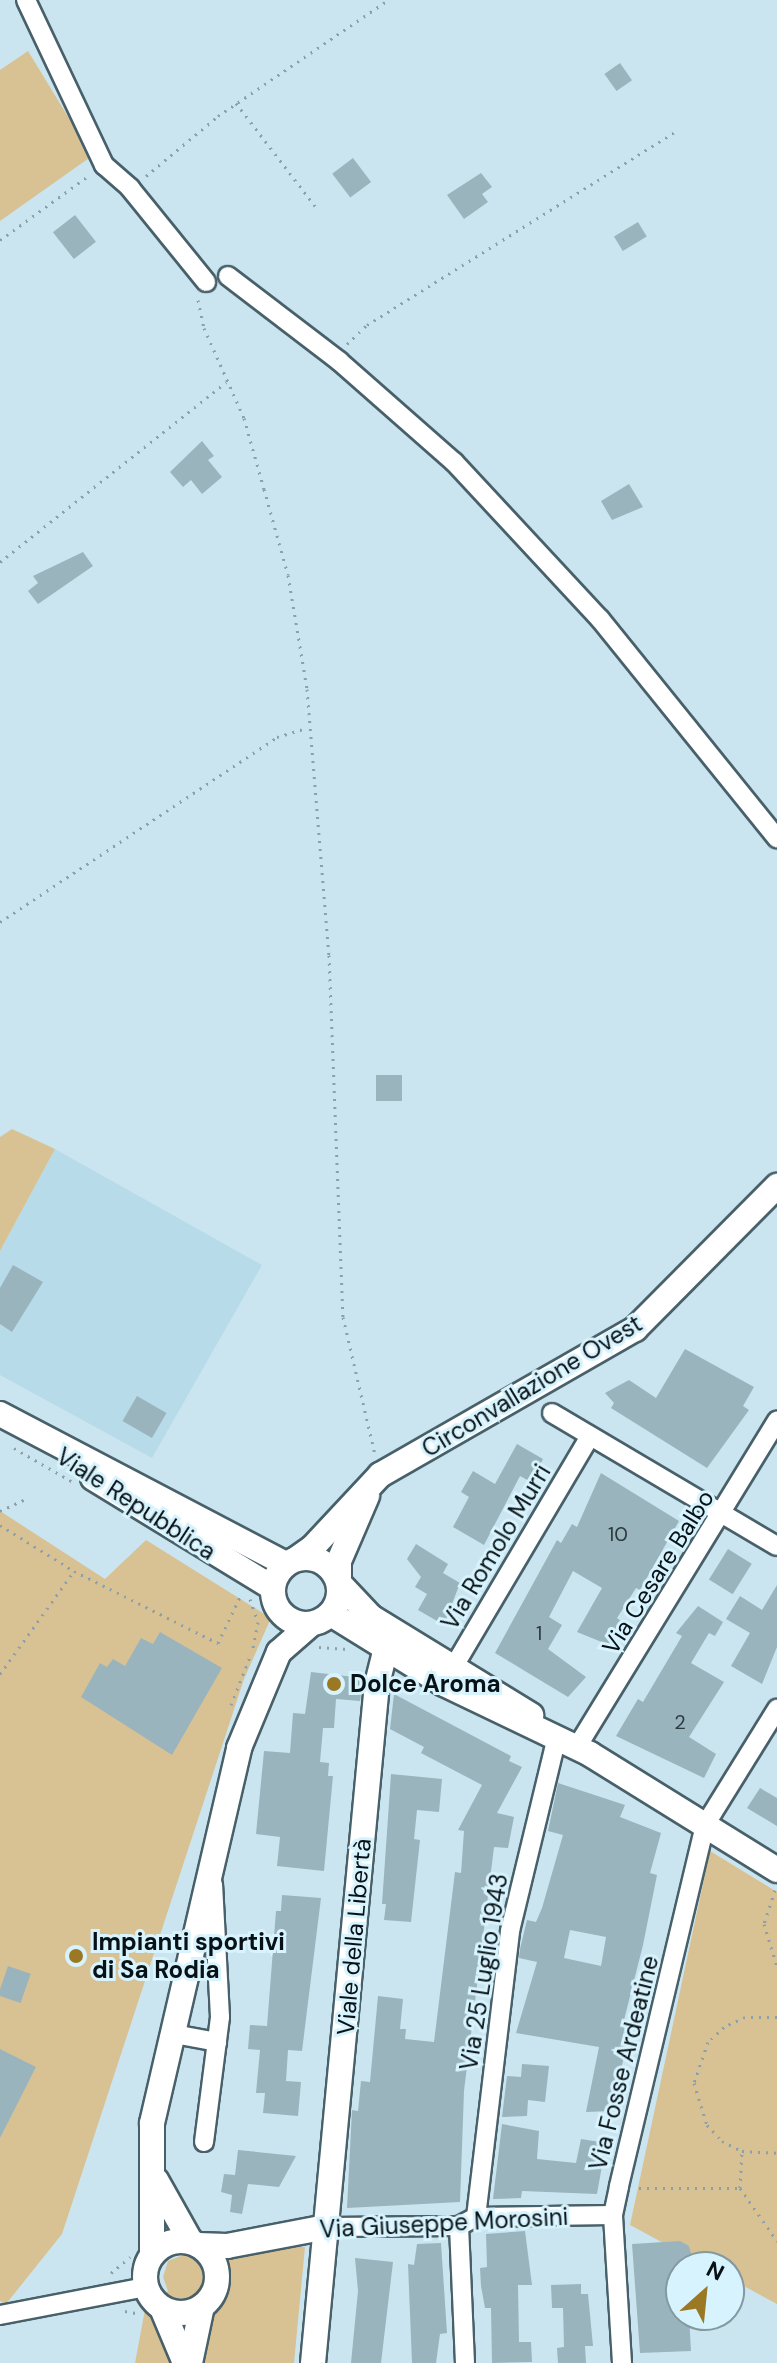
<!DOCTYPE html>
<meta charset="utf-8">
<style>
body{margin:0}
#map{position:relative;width:777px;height:2363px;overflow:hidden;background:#cae5f0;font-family:"DM Sans",sans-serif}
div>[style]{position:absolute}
.built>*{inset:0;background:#b7dbe8}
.green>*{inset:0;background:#d8c294}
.building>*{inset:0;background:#9ab4be;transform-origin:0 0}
.path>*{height:3px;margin-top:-1.5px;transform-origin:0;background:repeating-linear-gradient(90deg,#8ba0a9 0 2px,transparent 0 8px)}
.roads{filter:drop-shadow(2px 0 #486069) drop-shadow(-2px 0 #486069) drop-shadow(0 2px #486069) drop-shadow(0 -2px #486069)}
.street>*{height:18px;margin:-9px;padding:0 9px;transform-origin:9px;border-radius:9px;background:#fff}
.secondary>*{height:24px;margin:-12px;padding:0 12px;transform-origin:12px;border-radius:12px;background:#fff}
.secondary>.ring{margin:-12px;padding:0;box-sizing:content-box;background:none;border:24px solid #fff;border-radius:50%}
.dots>*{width:22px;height:22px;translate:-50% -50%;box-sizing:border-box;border:4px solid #d7f3fd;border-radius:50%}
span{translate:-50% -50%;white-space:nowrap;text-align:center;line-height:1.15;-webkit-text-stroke:6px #d7f3fd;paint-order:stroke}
.number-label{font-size:20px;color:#2c3a3f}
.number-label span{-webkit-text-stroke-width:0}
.street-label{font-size:24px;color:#081115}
.poi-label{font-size:24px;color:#081115;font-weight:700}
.left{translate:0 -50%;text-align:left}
.north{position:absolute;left:665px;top:2251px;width:80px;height:80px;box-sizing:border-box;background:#d7f3fd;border:2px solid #8499a0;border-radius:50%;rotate:27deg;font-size:22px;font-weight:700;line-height:32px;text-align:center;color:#081115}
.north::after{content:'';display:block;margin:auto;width:28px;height:36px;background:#9b7823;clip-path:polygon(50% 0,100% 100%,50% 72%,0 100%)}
</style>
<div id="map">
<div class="built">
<div style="clip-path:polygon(55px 1149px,262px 1265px,152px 1458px,0 1375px,0 1251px)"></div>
</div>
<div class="green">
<div style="clip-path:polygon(28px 51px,92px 156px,0 221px,0 70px)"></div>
<div style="clip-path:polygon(12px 1129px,55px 1149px,0 1251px,0 1137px)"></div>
<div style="clip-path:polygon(0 1511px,105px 1579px,146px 1540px,271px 1618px,244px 1679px,62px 2234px,6px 2304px,0 2301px)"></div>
<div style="clip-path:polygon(710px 1851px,777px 1892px,777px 2304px,729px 2278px,729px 2267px,708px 2267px,630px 2225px)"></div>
<div style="clip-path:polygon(250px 2242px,305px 2247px,294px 2363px,135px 2363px,146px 2304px,168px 2291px,163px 2277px,168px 2261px,188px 2253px,209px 2267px)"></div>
</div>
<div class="building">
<div style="left:620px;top:63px;width:21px;height:19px;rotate:55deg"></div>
<div style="left:353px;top:158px;width:30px;height:26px;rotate:53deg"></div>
<div style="clip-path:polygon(481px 173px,492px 187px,482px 194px,488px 202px,464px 219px,447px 195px)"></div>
<div style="left:75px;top:215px;width:34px;height:28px;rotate:52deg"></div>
<div style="left:638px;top:222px;width:17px;height:28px;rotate:59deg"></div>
<div style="clip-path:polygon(202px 441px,214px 456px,208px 460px,222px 477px,202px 494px,191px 480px,183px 487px,170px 472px)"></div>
<div style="clip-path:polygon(629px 484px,643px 507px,612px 520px,601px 501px)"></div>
<div style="clip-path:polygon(83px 552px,93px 566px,38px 604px,28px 591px,38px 583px,33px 576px)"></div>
<div style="left:376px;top:1075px;width:26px;height:26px"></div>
<div style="clip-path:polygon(13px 1265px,43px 1282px,12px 1332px,0 1324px,0 1288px)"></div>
<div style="clip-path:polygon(685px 1349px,754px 1387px,743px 1406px,749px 1410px,707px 1468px,611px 1408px,614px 1403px,605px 1393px,629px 1380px,656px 1398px)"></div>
<div style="left:137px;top:1396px;width:34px;height:29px;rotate:30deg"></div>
<div style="clip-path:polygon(517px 1444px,543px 1459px,531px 1482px,520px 1476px,484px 1545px,453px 1527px,469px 1497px,461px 1492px,473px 1471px,495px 1484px)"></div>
<div style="clip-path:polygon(601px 1473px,679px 1521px,640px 1590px,636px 1588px,617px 1618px,622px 1622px,609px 1645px,577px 1632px,602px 1588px,573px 1571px,549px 1617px,562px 1625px,548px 1649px,586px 1677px,568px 1697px,495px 1653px,557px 1540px,561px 1543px,572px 1524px,577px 1527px)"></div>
<div style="clip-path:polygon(416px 1544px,448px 1564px,443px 1573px,460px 1583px,444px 1625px,418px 1610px,427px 1594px,415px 1587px,421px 1577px,407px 1559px)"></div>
<div style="left:728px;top:1549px;width:28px;height:36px;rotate:32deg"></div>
<div style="clip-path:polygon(777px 1585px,777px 1647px,762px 1684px,731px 1666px,750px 1633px,726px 1619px,740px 1596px,762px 1610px)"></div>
<div style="clip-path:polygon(698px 1606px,723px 1622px,715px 1636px,709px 1633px,691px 1663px,724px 1682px,689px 1737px,716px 1754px,704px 1778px,616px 1736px,638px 1699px,643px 1702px,682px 1636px,676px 1633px)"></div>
<div style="clip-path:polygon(160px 1632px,222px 1668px,172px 1755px,81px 1697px,100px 1663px,107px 1667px,113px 1659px,125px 1666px,141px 1638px,153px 1644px)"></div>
<div style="clip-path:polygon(311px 1672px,363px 1678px,360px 1701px,336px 1699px,334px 1728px,323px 1728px,320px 1762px,329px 1763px,328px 1776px,333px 1776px,324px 1871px,277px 1866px,280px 1837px,256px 1834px,264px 1751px,290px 1753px,293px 1713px,305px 1714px)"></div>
<div style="clip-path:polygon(394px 1694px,511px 1756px,509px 1761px,522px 1767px,497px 1813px,514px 1817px,508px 1848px,494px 1847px,464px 2091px,460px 2202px,347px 2208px,352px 2110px,358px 2111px,361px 2081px,370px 2082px,378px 1996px,403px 1999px,400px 2029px,406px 2029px,405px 2039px,434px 2042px,455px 1872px,461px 1873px,464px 1831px,458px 1830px,482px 1785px,421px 1753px,424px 1747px,390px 1729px)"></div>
<div style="clip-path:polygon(391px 1774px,442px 1779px,439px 1812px,417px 1810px,414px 1839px,420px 1840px,411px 1922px,384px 1920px,386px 1904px,382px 1904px)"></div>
<div style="clip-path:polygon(evenodd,558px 1783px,625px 1805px,620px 1817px,661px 1833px,650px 1873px,657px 1875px,643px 1945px,623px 2024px,628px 2038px,612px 2111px,586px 2112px,599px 2047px,516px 2033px,537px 1962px,519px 1958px,520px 1949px,527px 1920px,536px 1922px,542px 1908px,563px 1835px,548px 1831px,558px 1783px,570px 1930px,606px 1937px,601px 1966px,564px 1958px,570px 1930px)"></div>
<div style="clip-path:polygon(760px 1788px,777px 1798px,777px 1826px,747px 1808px)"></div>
<div style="clip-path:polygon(282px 1895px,321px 1898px,302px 2051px,288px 2050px,286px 2081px,301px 2082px,298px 2116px,263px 2113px,265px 2093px,256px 2093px,260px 2050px,248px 2049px,250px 2025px,267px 2026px,276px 1911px,281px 1911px)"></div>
<div style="left:8px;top:1966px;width:24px;height:31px;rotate:19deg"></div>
<div style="clip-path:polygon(0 2049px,36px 2067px,0 2138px)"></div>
<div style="clip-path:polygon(522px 2064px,549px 2066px,545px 2102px,528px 2100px,527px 2116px,502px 2117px,507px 2076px,521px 2077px)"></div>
<div style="clip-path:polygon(502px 2124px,539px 2131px,537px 2159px,576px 2163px,581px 2139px,606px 2143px,597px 2194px,522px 2191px,521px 2198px,493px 2199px)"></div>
<div style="clip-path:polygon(238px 2150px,296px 2156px,279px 2187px,248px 2184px,242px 2214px,230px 2212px,232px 2195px,221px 2192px,224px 2174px,235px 2175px)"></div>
<div style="clip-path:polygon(525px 2231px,532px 2285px,518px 2285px,519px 2342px,531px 2342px,532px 2362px,492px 2363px,491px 2308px,485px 2308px,481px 2286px,480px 2268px,487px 2267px,486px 2234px)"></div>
<div style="clip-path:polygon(680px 2241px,689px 2246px,695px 2267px,681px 2267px,681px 2315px,689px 2315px,691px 2351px,640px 2353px,632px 2244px)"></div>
<div style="clip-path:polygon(441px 2243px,447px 2333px,440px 2334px,436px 2363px,412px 2363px,408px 2264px,414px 2265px,417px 2244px)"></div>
<div style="clip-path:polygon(355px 2258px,393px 2262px,381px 2363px,351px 2363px,358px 2291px)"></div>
<div style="clip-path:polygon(581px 2284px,581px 2294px,588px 2294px,593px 2346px,585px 2346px,586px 2363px,558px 2363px,557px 2348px,564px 2347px,563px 2308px,552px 2308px,551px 2285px)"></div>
</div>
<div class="path">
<div style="left:236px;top:103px;width:130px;rotate:52.5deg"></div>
<div style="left:146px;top:176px;width:94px;rotate:-39.8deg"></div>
<div style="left:218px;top:116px;width:206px;rotate:-34.3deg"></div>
<div style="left:0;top:240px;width:109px;rotate:-36deg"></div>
<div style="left:198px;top:300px;width:29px;rotate:78deg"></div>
<div style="left:204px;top:328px;width:98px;rotate:66deg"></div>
<div style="left:244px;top:418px;width:74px;rotate:74.3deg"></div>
<div style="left:264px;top:489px;width:89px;rotate:74.4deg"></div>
<div style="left:288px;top:575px;width:116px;rotate:80.5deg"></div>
<div style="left:307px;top:689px;width:267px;rotate:85.3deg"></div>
<div style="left:329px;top:955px;width:362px;rotate:87.8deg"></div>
<div style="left:343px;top:1317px;width:141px;rotate:76.9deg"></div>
<div style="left:347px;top:344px;width:28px;rotate:-44deg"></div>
<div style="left:367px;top:325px;width:367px;rotate:-32.1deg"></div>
<div style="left:0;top:562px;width:289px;rotate:-38.5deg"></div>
<div style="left:0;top:922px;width:333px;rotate:-33.7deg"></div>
<div style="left:277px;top:737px;width:30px;rotate:-17deg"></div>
<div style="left:14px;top:1448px;width:68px;rotate:30deg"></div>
<div style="left:0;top:1511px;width:31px;rotate:-25deg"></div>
<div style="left:0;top:1525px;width:87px;rotate:31.9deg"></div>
<div style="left:250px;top:1599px;width:24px;rotate:71deg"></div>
<div style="left:258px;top:1622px;width:32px;rotate:101deg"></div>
<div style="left:319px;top:1647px;width:28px;rotate:4deg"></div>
<div style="left:0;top:1674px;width:127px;rotate:-54.3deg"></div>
<div style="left:74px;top:1571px;width:161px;rotate:26.6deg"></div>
<div style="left:218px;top:1643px;width:53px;rotate:-64.4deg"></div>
<div style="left:231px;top:1705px;width:55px;rotate:-68.6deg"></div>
<div style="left:775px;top:1890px;width:36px;rotate:108deg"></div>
<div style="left:764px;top:1924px;width:44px;rotate:72.8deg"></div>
<div style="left:777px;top:2017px;width:32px;rotate:180deg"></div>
<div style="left:745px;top:2017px;width:23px;rotate:155deg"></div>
<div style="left:724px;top:2027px;width:22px;rotate:137deg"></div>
<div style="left:708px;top:2042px;width:43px;rotate:108.9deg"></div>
<div style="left:694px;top:2083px;width:44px;rotate:72.8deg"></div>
<div style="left:707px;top:2125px;width:22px;rotate:47deg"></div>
<div style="left:722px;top:2141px;width:22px;rotate:27deg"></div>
<div style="left:742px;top:2151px;width:35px;rotate:3deg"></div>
<div style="left:639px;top:2188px;width:101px"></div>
<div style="left:740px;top:2188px;width:65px;rotate:55.1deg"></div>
<div style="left:740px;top:2188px;width:36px;rotate:-87deg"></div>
<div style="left:111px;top:2273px;width:25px;rotate:-40deg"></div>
<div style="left:125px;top:2311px;width:16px;rotate:11deg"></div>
</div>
<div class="roads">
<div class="street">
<div style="left:26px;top:0;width:183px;rotate:64.7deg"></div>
<div style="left:104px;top:165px;width:35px;rotate:41deg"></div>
<div style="left:130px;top:188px;width:121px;rotate:51deg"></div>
<div style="left:228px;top:276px;width:140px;rotate:37.4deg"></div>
<div style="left:339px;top:361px;width:153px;rotate:41.3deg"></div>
<div style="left:454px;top:462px;width:214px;rotate:47.1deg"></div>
<div style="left:600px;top:619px;width:282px;rotate:51.1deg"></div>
<div style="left:552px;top:1413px;width:261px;rotate:30.6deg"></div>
<div style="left:447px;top:1678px;width:281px;rotate:-59.4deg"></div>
<div style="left:577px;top:1747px;width:383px;rotate:-58.5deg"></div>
<div style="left:174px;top:2034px;width:44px;rotate:10.5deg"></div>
<div style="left:204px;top:2142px;width:126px;rotate:-82.7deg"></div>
<div style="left:220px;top:2017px;width:133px;rotate:-93deg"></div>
<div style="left:476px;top:2217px;width:288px;rotate:-83.2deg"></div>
<div style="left:510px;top:1931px;width:200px;rotate:-76.4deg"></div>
<div style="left:459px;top:2226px;width:137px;rotate:87.5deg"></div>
<div style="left:327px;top:2227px;width:132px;rotate:-0.4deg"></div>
<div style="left:459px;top:2226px;width:19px;rotate:-28deg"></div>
<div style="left:476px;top:2217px;width:137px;rotate:-0.8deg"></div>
<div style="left:0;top:2315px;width:149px;rotate:-10.9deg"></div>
<div style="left:622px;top:2363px;width:148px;rotate:-93.5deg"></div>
<div style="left:613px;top:2215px;width:30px;rotate:-78deg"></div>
<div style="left:619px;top:2186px;width:371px;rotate:-76.6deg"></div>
<div style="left:705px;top:1825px;width:137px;rotate:-58.2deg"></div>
</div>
<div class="secondary">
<div style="left:0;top:1414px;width:323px;rotate:27.7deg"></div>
<div style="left:93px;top:1478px;width:211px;rotate:31.4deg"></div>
<div class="ring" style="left:273px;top:1558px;width:42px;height:42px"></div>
<div style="left:296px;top:1559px;width:19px;rotate:-35deg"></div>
<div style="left:312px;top:1548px;width:100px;rotate:-47deg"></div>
<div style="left:380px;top:1475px;width:294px;rotate:-29.8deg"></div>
<div style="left:635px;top:1329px;width:202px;rotate:-45.2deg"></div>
<div style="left:339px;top:1583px;width:47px;rotate:46.7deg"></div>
<div style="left:371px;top:1617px;width:188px;rotate:31.5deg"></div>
<div style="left:339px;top:1583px;width:22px;rotate:-90deg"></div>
<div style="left:339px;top:1561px;width:71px;rotate:-66.7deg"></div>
<div style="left:331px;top:1614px;width:133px;rotate:31.8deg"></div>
<div style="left:444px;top:1684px;width:162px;rotate:25.6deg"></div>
<div style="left:590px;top:1754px;width:220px;rotate:31.8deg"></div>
<div style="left:156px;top:2180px;width:71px;rotate:60.6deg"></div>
<div class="ring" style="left:145px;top:2241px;width:48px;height:48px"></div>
<div style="left:198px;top:2245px;width:29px;rotate:2deg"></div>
<div style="left:227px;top:2246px;width:102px;rotate:-10.8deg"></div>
<div style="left:152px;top:2254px;width:131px;rotate:-90deg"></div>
<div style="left:152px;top:2123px;width:385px;rotate:-76.9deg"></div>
<div style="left:239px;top:1748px;width:104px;rotate:-67.4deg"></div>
<div style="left:279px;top:1652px;width:43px;rotate:-41.2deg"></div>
<div style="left:162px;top:2308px;width:60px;rotate:67.3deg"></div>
<div style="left:190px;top:2363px;width:58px;rotate:-78.1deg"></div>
<div style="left:313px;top:2363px;width:682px;rotate:-84.62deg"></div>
<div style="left:377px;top:1684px;width:38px;rotate:-76deg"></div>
</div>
</div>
<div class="dots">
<div style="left:334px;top:1684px;background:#9b7823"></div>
<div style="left:76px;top:1956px;background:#9b7823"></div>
</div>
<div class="number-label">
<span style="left:618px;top:1534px">10</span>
<span style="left:539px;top:1633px">1</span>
<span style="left:680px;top:1722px">2</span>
</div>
<div class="street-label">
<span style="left:532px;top:1386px;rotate:-31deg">Circonvallazione Ovest</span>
<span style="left:136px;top:1504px;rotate:33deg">Viale Repubblica</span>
<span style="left:496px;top:1547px;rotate:-59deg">Via Romolo Murri</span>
<span style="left:658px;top:1572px;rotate:-58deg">Via Cesare Balbo</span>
<span style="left:354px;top:1937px;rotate:-85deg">Viale della Libertà</span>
<span style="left:484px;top:1972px;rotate:-81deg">Via 25 Luglio 1943</span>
<span style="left:624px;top:2063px;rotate:-76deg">Via Fosse Ardeatine</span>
<span style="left:444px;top:2223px;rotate:-3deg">Via Giuseppe Morosini</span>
</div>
<div class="poi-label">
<span class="left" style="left:350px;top:1684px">Dolce Aroma</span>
<span class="left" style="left:92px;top:1956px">Impianti sportivi<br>di Sa Rodia</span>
</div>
<div class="north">N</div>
</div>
